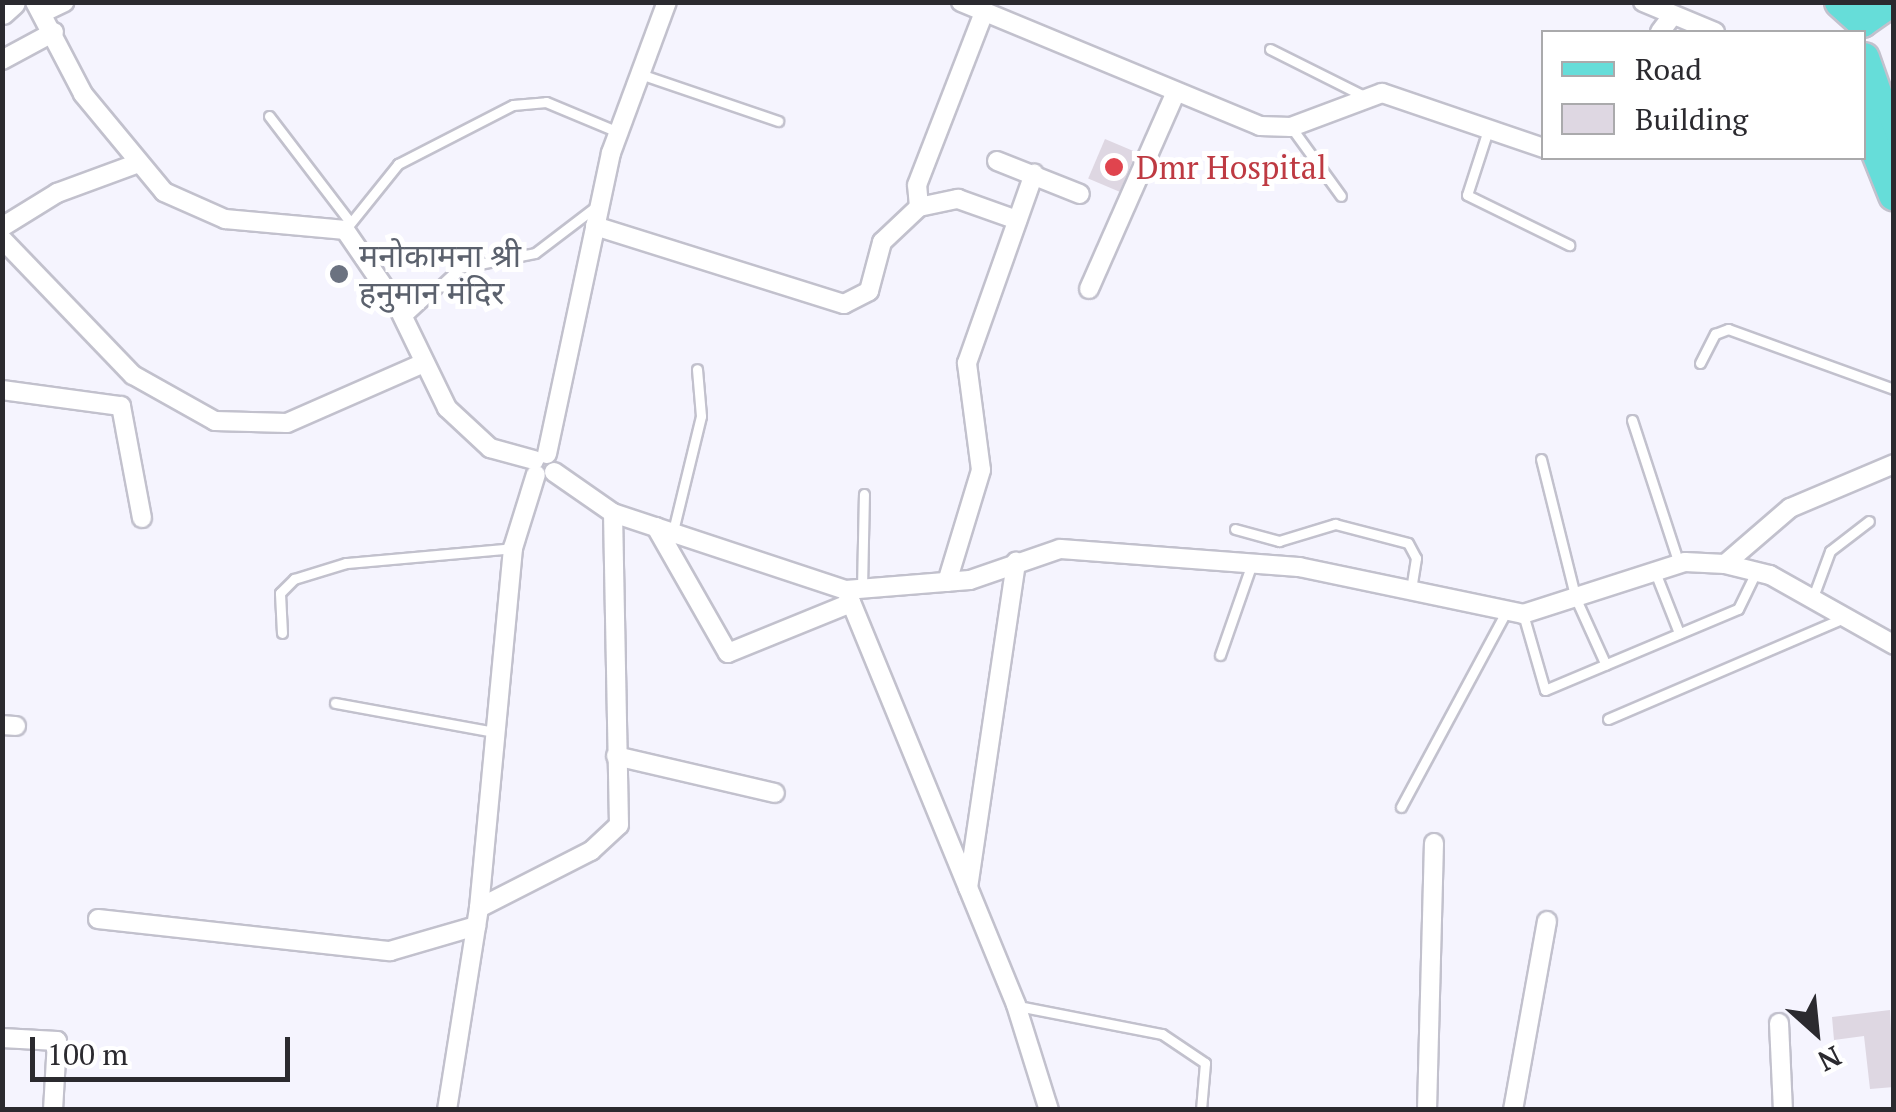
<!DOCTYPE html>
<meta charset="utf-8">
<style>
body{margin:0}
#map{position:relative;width:1896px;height:1112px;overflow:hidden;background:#f5f4fe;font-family:"PT Serif","Noto Sans Devanagari",serif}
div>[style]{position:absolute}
.building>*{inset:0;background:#ded7e2;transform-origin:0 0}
.roads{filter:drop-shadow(2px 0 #c2c1cd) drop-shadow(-2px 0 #c2c1cd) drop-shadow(0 2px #c2c1cd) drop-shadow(0 -2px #c2c1cd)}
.lane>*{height:9px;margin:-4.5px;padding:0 4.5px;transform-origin:4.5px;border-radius:4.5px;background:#fff}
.street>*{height:18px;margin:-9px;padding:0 9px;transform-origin:9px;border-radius:9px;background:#fff}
.secondary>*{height:25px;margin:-12.5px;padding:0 12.5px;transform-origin:12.5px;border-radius:12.5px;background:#fff}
.primary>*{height:30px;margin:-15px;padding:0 15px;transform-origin:15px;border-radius:15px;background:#66ddd9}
.dots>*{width:28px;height:28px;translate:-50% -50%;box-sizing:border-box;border:5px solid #fff;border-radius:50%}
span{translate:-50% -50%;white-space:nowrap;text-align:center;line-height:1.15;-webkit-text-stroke:10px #fff;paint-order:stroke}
.health-label{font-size:32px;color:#be3a42}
.left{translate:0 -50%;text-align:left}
.worship-label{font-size:32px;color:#5b616d}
.frame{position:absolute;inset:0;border:5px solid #2b2a2f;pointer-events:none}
.legend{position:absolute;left:1541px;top:30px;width:325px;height:130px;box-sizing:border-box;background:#fff;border:2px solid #aaaaac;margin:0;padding:12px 18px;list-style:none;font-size:30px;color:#2b2a2f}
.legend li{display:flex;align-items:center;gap:20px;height:50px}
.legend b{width:50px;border:2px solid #aaaaac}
.north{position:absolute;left:1766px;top:982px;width:100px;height:100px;-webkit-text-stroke:8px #fff;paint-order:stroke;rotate:153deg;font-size:28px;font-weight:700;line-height:40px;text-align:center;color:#2b2a2f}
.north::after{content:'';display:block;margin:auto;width:35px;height:45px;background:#2b2a2f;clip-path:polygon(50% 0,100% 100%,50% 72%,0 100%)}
.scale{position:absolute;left:30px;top:1037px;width:260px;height:45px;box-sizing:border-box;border:5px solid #2b2a2f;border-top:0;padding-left:12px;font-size:30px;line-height:35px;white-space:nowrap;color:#2b2a2f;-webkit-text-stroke:8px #fff;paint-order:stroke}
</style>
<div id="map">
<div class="building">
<div style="left:1105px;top:139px;width:34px;height:43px;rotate:23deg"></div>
<div style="clip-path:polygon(1890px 1010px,1894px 1087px,1870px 1089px,1864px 1036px,1834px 1040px,1832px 1017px)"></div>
</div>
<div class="roads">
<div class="lane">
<div style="left:1270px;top:49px;width:103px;rotate:26.6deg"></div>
<div style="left:640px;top:74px;width:146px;rotate:18.8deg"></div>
<div style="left:269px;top:116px;width:133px;rotate:52.6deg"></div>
<div style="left:1291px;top:127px;width:85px;rotate:54.1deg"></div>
<div style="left:1488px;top:130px;width:68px;rotate:107.9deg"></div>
<div style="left:1467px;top:195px;width:114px;rotate:26.1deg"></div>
<div style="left:345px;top:230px;width:85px;rotate:-51.2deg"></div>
<div style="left:398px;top:164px;width:129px;rotate:-27.2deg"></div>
<div style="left:513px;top:105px;width:33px;rotate:-5deg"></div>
<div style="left:546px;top:102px;width:78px;rotate:22.6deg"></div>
<div style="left:404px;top:319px;width:75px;rotate:-42.8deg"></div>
<div style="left:459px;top:268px;width:77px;rotate:-11.2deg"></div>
<div style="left:535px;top:253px;width:79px;rotate:-37.3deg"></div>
<div style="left:1700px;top:363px;width:33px;rotate:-63deg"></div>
<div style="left:1715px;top:334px;width:14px;rotate:-21deg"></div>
<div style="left:1728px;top:329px;width:177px;rotate:19.9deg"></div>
<div style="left:1632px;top:420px;width:151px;rotate:71.9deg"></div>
<div style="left:1541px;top:459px;width:144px;rotate:76deg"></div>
<div style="left:1576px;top:599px;width:72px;rotate:65.6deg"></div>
<div style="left:1235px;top:529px;width:46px;rotate:15.3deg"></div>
<div style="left:1279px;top:541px;width:59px;rotate:-16.9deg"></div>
<div style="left:1335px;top:524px;width:75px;rotate:14.6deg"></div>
<div style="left:1408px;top:543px;width:17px;rotate:62deg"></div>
<div style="left:1416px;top:558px;width:32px;rotate:99deg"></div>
<div style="left:673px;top:531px;width:118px;rotate:-76.3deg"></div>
<div style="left:701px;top:416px;width:47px;rotate:-94.9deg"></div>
<div style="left:1655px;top:572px;width:66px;rotate:68.5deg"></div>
<div style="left:862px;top:588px;width:94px;rotate:-88.8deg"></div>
<div style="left:1813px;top:597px;width:49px;rotate:-69.7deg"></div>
<div style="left:1830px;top:551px;width:49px;rotate:-37.6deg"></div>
<div style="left:1523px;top:614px;width:79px;rotate:73.9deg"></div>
<div style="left:1545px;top:690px;width:209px;rotate:-22.8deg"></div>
<div style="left:1738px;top:609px;width:41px;rotate:-64.1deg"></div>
<div style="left:282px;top:633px;width:40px;rotate:-92.9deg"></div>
<div style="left:280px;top:593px;width:20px;rotate:-45deg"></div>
<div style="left:294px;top:579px;width:54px;rotate:-17.1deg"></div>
<div style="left:346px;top:563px;width:168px;rotate:-5.1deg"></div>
<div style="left:1220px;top:655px;width:97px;rotate:-70.8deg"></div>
<div style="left:335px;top:703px;width:163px;rotate:10.3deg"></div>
<div style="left:1608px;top:719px;width:257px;rotate:-23.2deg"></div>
<div style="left:1401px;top:807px;width:219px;rotate:-61.7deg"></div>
<div style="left:1018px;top:1006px;width:147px;rotate:11deg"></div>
<div style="left:1162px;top:1034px;width:52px;rotate:34deg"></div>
<div style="left:1205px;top:1063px;width:47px;rotate:94.9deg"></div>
</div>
<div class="street">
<div style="left:35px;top:2px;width:104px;rotate:62.4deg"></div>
<div style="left:83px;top:94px;width:127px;rotate:50.4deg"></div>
<div style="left:164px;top:192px;width:67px;rotate:23.9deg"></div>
<div style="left:225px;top:219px;width:121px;rotate:5.2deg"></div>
<div style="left:345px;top:230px;width:96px;rotate:55.6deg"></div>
<div style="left:399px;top:309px;width:110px;rotate:64.1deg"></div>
<div style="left:447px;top:408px;width:59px;rotate:42.9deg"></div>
<div style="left:490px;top:448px;width:46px;rotate:15.3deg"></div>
<div style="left:961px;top:2px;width:324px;rotate:22.5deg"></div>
<div style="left:1260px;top:126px;width:31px;rotate:2deg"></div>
<div style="left:1291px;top:127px;width:97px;rotate:-20.5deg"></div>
<div style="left:1382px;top:93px;width:171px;rotate:18.8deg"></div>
<div style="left:1643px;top:2px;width:78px;rotate:22.6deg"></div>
<div style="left:42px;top:13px;width:25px;rotate:-26deg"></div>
<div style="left:1660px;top:32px;width:21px;rotate:-53deg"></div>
<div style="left:2px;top:60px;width:59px;rotate:-28.3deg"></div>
<div style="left:997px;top:161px;width:89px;rotate:21.7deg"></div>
<div style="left:919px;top:207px;width:22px;rotate:-95deg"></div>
<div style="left:917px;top:185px;width:186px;rotate:-68.8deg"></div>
<div style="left:595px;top:226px;width:261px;rotate:17.4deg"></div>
<div style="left:844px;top:304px;width:28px;rotate:-27deg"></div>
<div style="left:869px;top:291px;width:51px;rotate:-75.1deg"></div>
<div style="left:882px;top:242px;width:51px;rotate:-43.4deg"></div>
<div style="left:919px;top:207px;width:40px;rotate:-12deg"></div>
<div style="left:958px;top:199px;width:63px;rotate:19.6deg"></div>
<div style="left:2px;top:227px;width:65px;rotate:-31.7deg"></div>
<div style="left:57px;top:193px;width:84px;rotate:-20.2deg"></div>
<div style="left:2px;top:239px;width:189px;rotate:46.1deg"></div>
<div style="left:133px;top:375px;width:94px;rotate:29.3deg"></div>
<div style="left:215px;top:421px;width:72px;rotate:1.6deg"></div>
<div style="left:287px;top:423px;width:150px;rotate:-23.7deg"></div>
<div style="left:1089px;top:289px;width:215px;rotate:-66.2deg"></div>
<div style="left:2px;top:390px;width:120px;rotate:7.7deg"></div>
<div style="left:121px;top:406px;width:114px;rotate:79.4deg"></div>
<div style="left:547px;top:454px;width:308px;rotate:-78deg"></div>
<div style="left:611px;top:153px;width:161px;rotate:-69.7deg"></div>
<div style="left:554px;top:472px;width:72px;rotate:34.8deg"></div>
<div style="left:613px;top:513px;width:245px;rotate:18.3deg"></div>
<div style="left:846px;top:590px;width:124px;rotate:-4.6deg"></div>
<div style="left:970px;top:580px;width:95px;rotate:-19deg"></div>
<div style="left:1060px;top:549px;width:240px;rotate:4.3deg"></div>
<div style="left:1299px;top:567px;width:229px;rotate:11.8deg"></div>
<div style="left:1523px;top:614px;width:170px;rotate:-17.8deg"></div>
<div style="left:1685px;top:562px;width:40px;rotate:2.9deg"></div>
<div style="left:1725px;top:564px;width:46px;rotate:13.7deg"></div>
<div style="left:1770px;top:575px;width:142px;rotate:29.4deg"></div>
<div style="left:656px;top:527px;width:145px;rotate:60.3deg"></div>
<div style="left:728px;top:653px;width:133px;rotate:-22.1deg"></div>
<div style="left:1725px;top:564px;width:86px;rotate:-40.7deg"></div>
<div style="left:1790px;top:508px;width:113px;rotate:-22.9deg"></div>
<div style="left:947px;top:582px;width:117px;rotate:-73.1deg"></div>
<div style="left:981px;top:470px;width:108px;rotate:-97.5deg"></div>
<div style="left:967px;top:363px;width:201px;rotate:-70.5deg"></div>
<div style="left:846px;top:590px;width:448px;rotate:67.7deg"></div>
<div style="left:1016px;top:1005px;width:110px;rotate:72.6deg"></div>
<div style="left:2px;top:725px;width:14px;rotate:4deg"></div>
<div style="left:616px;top:756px;width:163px;rotate:13.1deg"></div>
<div style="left:968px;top:888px;width:330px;rotate:-81.6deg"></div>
<div style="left:479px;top:908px;width:126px;rotate:-27deg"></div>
<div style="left:591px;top:851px;width:38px;rotate:-43deg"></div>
<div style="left:619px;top:825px;width:312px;rotate:-91.1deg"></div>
<div style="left:98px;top:919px;width:294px;rotate:6.3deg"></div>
<div style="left:390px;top:951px;width:90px;rotate:-16.2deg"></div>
<div style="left:1779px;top:1023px;width:87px;rotate:87.4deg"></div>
<div style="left:2px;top:1038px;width:55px;rotate:3.1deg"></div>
<div style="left:57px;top:1041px;width:69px;rotate:93.3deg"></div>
<div style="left:447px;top:1110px;width:205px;rotate:-81deg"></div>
<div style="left:479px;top:908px;width:362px;rotate:-84.6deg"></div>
<div style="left:513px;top:548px;width:77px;rotate:-72.7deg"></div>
<div style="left:1427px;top:1110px;width:267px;rotate:-88.5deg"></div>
<div style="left:1513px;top:1110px;width:192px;rotate:-79.8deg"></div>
</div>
<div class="secondary">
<div style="left:2px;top:11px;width:13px;rotate:-42deg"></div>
</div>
<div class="primary">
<div style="left:1840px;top:2px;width:30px;rotate:42deg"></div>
<div style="left:1862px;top:22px;width:35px;rotate:-35deg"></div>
<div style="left:1864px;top:58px;width:90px;rotate:70.6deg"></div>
<div style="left:1865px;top:123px;width:78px;rotate:68.1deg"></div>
</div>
</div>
<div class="dots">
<div style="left:1114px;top:167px;background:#e0444e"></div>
<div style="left:339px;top:274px;background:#6b7280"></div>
</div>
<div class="health-label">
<span class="left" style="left:1136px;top:167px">Dmr Hospital</span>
</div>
<div class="worship-label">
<span class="left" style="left:359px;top:274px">मनोकामना श्री<br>हनुमान मंदिर</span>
</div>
<div class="frame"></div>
<ul class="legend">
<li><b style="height:12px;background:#66ddd9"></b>Road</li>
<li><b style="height:28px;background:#ded7e2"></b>Building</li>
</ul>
<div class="north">N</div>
<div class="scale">100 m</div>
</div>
